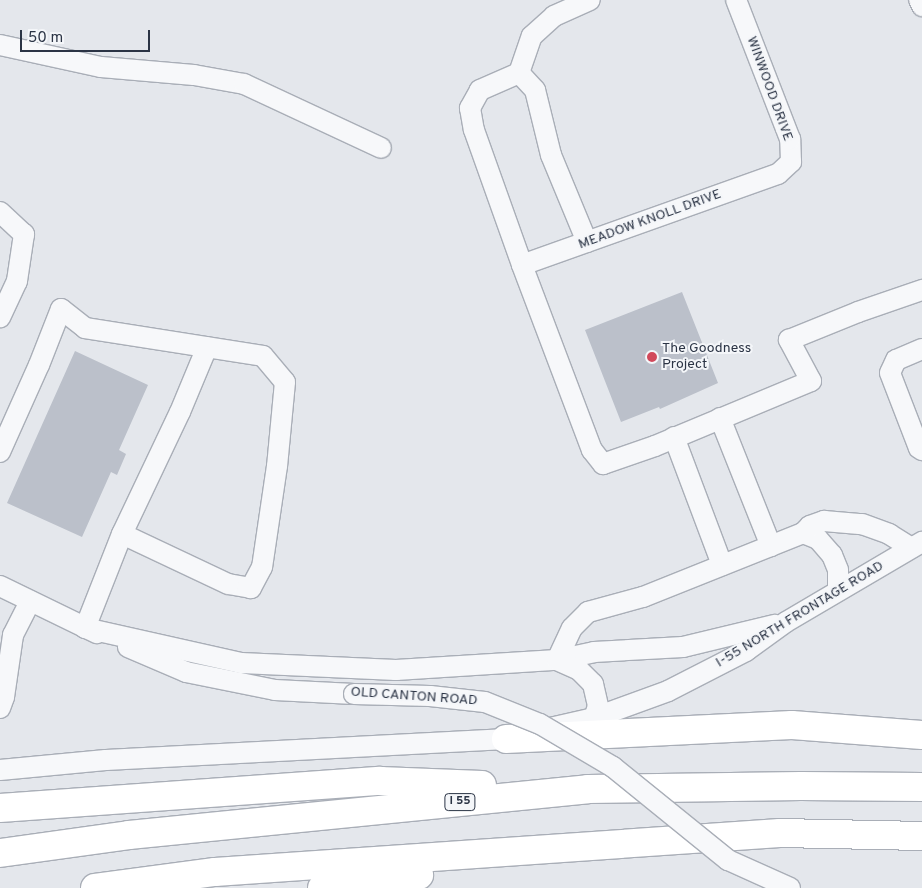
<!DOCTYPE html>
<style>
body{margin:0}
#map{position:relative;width:922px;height:888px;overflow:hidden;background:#e4e7ec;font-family:Overpass,sans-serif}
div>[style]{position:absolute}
.building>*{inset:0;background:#bbc0ca}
.roads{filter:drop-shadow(1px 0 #a9aeb7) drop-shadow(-1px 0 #a9aeb7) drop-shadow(0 1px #a9aeb7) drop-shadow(0 -1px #a9aeb7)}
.minor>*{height:20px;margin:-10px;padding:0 10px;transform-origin:10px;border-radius:10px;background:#f7f8fa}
.highway>*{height:28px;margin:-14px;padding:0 14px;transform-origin:14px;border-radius:14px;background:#fff}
.bridges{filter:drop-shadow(1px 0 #a9aeb7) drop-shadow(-1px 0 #a9aeb7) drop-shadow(0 1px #a9aeb7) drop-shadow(0 -1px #a9aeb7)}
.minor-bridge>*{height:20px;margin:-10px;padding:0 10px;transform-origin:10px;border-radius:10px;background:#f7f8fa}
.dots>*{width:14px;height:14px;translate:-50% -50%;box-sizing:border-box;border:2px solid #f4f6f9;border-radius:50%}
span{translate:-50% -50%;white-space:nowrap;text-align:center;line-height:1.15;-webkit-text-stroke:4px #f4f6f9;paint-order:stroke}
.shield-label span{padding:1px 4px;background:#f4f6f9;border:1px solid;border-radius:4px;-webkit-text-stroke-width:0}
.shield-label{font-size:12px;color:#2b3445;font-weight:700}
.street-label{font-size:14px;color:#2b3445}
.poi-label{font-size:14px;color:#2b3445}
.left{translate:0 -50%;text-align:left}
.scale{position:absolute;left:20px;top:30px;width:130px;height:22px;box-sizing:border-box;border:2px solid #2b3445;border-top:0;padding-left:6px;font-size:15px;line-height:18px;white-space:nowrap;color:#2b3445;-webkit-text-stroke:4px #f4f6f9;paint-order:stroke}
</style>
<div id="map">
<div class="building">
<div style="clip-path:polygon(682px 292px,718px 383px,660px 409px,659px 407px,621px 422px,585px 330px)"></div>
<div style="clip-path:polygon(75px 351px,148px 385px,119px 450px,126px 454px,117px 475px,111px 472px,82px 537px,7px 503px)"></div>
</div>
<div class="roads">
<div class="minor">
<div style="left:919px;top:0;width:7px;rotate:63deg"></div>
<div style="left:0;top:45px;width:103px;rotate:12.3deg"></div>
<div style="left:101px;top:67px;width:93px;rotate:4.9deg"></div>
<div style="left:194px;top:75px;width:51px;rotate:10.2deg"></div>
<div style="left:244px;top:84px;width:151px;rotate:25deg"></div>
<div style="left:519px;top:73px;width:39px;rotate:-71deg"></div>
<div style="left:532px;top:36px;width:30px;rotate:-42deg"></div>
<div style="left:554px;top:16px;width:39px;rotate:-24deg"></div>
<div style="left:0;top:212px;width:33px;rotate:43deg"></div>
<div style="left:24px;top:234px;width:48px;rotate:98.5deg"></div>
<div style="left:17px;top:281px;width:40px;rotate:115deg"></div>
<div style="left:587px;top:242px;width:94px;rotate:-112.5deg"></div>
<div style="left:551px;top:155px;width:67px;rotate:-103.8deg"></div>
<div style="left:535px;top:90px;width:23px;rotate:-133deg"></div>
<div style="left:519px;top:73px;width:43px;rotate:156.4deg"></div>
<div style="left:480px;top:90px;width:21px;rotate:119deg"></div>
<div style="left:470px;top:108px;width:22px;rotate:80deg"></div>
<div style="left:474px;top:130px;width:143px;rotate:70.4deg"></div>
<div style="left:522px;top:265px;width:198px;rotate:69.3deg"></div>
<div style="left:592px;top:450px;width:18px;rotate:52deg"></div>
<div style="left:603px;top:464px;width:55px;rotate:-19.1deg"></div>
<div style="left:655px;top:446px;width:169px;rotate:-22.6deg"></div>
<div style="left:811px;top:381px;width:47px;rotate:-118.2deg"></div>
<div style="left:789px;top:340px;width:74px;rotate:-22.1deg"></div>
<div style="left:858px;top:312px;width:68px;rotate:-19deg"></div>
<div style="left:522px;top:265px;width:272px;rotate:-19.6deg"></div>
<div style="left:778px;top:174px;width:18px;rotate:-43deg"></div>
<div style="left:791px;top:162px;width:23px;rotate:-92deg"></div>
<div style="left:790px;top:139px;width:149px;rotate:-111.2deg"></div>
<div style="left:922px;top:349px;width:28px;rotate:157deg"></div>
<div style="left:896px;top:360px;width:14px;rotate:115deg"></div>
<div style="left:890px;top:373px;width:80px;rotate:68.9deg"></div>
<div style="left:919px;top:448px;width:4px;rotate:34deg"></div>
<div style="left:720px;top:418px;width:138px;rotate:68.3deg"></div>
<div style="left:674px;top:437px;width:137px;rotate:69.4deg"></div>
<div style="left:0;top:452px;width:95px;rotate:-65.9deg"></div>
<div style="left:39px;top:365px;width:60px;rotate:-68.6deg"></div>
<div style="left:61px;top:309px;width:31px;rotate:38deg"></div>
<div style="left:85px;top:328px;width:180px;rotate:8.9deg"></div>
<div style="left:263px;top:356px;width:34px;rotate:50deg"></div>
<div style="left:285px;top:382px;width:84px;rotate:95.4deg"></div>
<div style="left:277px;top:466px;width:102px;rotate:98.4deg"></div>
<div style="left:262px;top:567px;width:24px;rotate:118deg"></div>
<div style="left:251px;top:588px;width:23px;rotate:-170deg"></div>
<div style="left:228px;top:584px;width:117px;rotate:-154.7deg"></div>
<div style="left:803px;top:533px;width:16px;rotate:22deg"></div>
<div style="left:818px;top:539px;width:21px;rotate:49deg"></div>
<div style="left:832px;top:555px;width:16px;rotate:68deg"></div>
<div style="left:838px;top:570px;width:21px;rotate:90deg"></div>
<div style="left:0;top:586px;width:108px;rotate:25.9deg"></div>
<div style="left:85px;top:628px;width:160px;rotate:12.6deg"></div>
<div style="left:241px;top:663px;width:155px;rotate:2.6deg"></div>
<div style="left:396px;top:670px;width:161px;rotate:-3.6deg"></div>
<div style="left:557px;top:660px;width:38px;rotate:-12deg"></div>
<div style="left:594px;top:652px;width:89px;rotate:-3.2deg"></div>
<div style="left:683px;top:647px;width:94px;rotate:-13.6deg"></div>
<div style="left:85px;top:628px;width:101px;rotate:-68.5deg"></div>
<div style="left:122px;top:534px;width:135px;rotate:-64.6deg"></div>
<div style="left:180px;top:412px;width:70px;rotate:-67.4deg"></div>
<div style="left:128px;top:647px;width:63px;rotate:23.3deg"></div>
<div style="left:186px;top:672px;width:91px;rotate:11.4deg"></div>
<div style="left:275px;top:690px;width:79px;rotate:2.9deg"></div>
<div style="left:557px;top:660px;width:35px;rotate:-65deg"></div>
<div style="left:572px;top:628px;width:23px;rotate:-45deg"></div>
<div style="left:588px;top:612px;width:57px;rotate:-15.3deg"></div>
<div style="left:643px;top:597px;width:172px;rotate:-21.8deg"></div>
<div style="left:803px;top:533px;width:10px;rotate:-45deg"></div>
<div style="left:810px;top:526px;width:15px;rotate:-20deg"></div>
<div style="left:824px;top:521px;width:38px;rotate:5deg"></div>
<div style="left:862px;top:524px;width:29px;rotate:20deg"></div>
<div style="left:889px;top:534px;width:26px;rotate:32deg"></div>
<div style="left:557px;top:660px;width:24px;rotate:24deg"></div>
<div style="left:579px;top:670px;width:20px;rotate:45deg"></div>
<div style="left:593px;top:684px;width:23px;rotate:77deg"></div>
<div style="left:598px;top:706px;width:13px;rotate:108deg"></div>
<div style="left:0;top:708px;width:12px;rotate:-70deg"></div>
<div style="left:4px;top:697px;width:63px;rotate:-81.7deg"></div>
<div style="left:13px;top:635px;width:38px;rotate:-63deg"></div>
<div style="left:550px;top:728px;width:45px;rotate:-12.8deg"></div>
<div style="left:594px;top:718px;width:79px;rotate:-20deg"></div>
<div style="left:668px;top:691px;width:88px;rotate:-27.1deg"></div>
<div style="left:746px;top:651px;width:49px;rotate:-35.9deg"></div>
<div style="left:786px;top:622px;width:158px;rotate:-30.5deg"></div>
<div style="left:0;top:770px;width:106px;rotate:-5.4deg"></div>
<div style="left:106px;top:760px;width:401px;rotate:-3deg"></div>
<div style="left:506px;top:739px;width:13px;rotate:-13deg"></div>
</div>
<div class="highway">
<div style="left:506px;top:739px;width:286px;rotate:-2.8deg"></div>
<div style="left:792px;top:725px;width:130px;rotate:4.4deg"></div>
<div style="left:0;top:808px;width:381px;rotate:-4.1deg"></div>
<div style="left:380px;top:781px;width:102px;rotate:2.2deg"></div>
<div style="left:0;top:853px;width:130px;rotate:-7.9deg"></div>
<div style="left:129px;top:835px;width:461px;rotate:-5.7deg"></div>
<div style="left:588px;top:789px;width:213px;rotate:-0.8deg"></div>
<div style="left:801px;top:786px;width:121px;rotate:0.5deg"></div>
<div style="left:95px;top:888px;width:121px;rotate:-7.6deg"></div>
<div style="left:215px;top:872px;width:566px;rotate:-3.95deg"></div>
<div style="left:780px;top:833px;width:142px;rotate:1.2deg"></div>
<div style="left:322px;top:888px;width:98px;rotate:-7.6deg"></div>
</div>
</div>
<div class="bridges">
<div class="minor-bridge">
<div style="left:354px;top:694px;width:76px;rotate:1.5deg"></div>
<div style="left:430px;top:696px;width:55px;rotate:6.2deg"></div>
<div style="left:485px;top:702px;width:59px;rotate:21.8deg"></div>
<div style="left:540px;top:724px;width:85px;rotate:30.5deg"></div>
<div style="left:613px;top:767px;width:148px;rotate:39deg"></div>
<div style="left:728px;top:860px;width:68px;rotate:24.3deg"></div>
</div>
</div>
<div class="dots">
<div style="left:652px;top:357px;background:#d1495b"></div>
</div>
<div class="shield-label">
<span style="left:460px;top:802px">I 55</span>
</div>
<div class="street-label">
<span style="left:769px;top:89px;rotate:70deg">WINWOOD DRIVE</span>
<span style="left:650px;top:220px;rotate:-20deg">MEADOW KNOLL DRIVE</span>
<span style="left:800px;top:615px;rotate:-31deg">I-55 NORTH FRONTAGE ROAD</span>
<span style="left:414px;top:697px;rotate:4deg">OLD CANTON ROAD</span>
</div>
<div class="poi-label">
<span class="left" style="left:662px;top:357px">The Goodness<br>Project</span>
</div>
<div class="scale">50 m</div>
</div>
